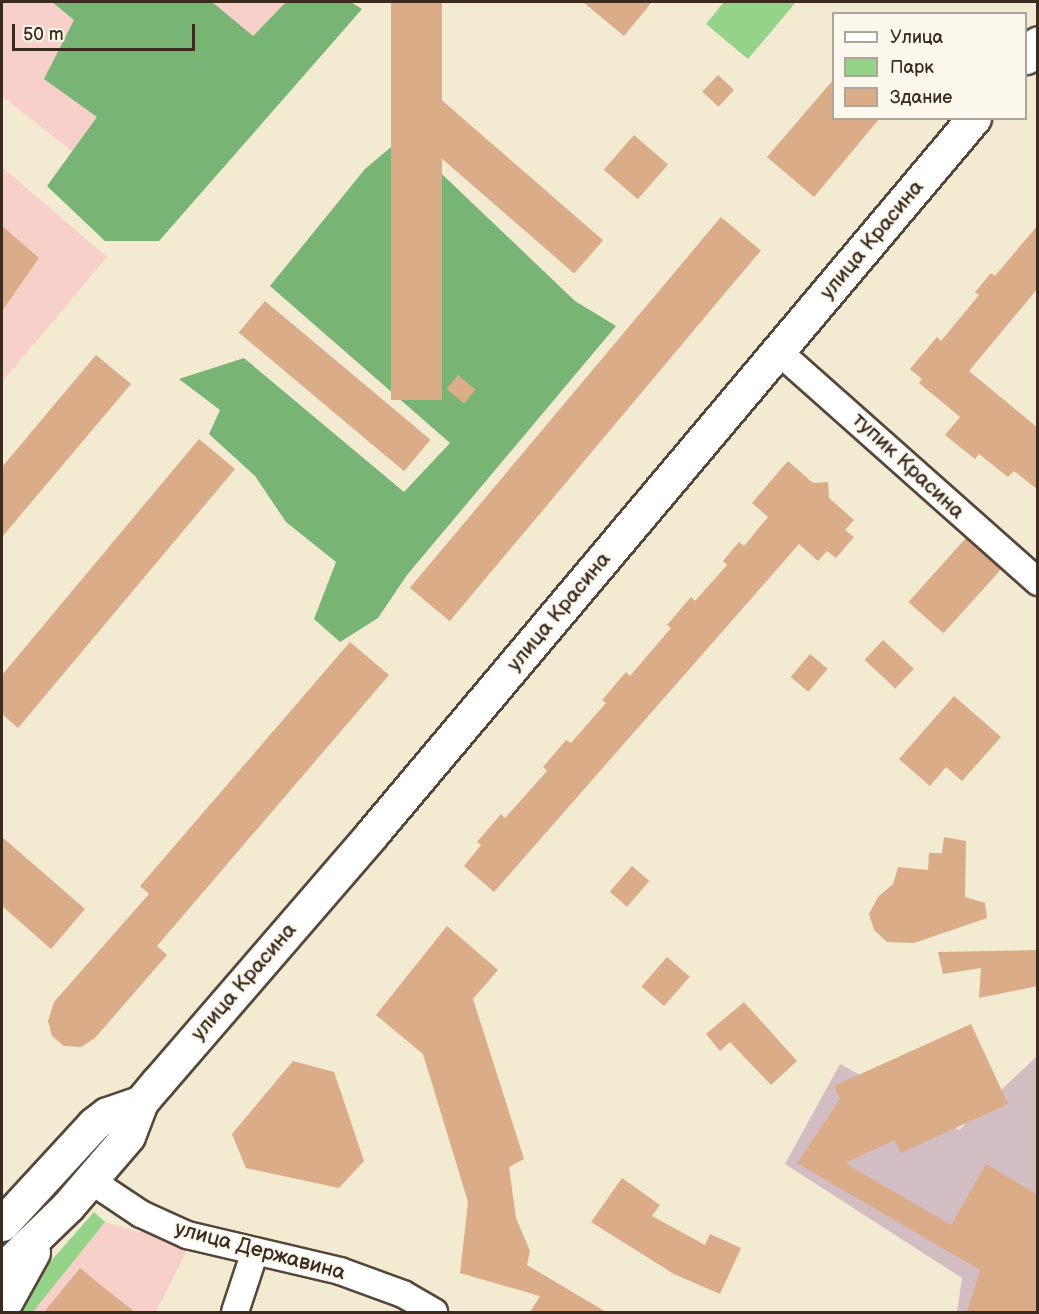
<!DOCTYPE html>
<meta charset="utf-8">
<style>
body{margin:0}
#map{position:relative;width:1039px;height:1314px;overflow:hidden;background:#f3ead2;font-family:"Balsamiq Sans",sans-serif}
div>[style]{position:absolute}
.built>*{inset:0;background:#f7d0ca}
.industrial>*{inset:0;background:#d2bec2}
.green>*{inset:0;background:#95d388}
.forest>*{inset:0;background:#78b574}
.building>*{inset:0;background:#daac88;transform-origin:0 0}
.roads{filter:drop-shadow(2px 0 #574739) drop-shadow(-2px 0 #574739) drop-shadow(0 2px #574739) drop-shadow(0 -2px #574739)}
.minor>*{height:26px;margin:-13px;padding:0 13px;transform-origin:13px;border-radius:13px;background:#fff}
.secondary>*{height:33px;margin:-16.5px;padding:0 16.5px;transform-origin:16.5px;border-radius:16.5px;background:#fff}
span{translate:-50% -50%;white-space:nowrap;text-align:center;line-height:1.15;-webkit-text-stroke:4.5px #fbf7ec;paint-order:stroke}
.street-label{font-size:21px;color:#3b2a1e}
.frame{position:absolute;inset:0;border:3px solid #3b2a1e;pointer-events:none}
.legend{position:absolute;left:832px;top:12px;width:195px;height:108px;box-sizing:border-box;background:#fbf7ec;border:2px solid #aea59a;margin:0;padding:8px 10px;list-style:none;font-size:18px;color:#3b2a1e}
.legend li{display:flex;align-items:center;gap:12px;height:30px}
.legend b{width:30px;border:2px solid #aea59a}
.scale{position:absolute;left:12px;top:24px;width:183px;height:27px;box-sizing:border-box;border:3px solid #3b2a1e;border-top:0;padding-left:8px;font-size:18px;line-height:21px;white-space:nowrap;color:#3b2a1e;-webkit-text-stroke:4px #fbf7ec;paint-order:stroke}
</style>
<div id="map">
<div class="built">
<div style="clip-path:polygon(2px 2px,322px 2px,149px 212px,2px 96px)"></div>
<div style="clip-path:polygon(2px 167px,107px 257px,2px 382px)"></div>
<div style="clip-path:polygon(105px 1222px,189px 1246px,156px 1312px,33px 1312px)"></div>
</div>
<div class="industrial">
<div style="clip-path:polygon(1037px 1056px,1037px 1312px,957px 1312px,962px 1278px,785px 1164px,840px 1064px,959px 1130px)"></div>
</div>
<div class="green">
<div style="clip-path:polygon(724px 2px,796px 2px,748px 59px,706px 24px)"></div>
<div style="clip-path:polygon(94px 1212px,105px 1222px,33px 1312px,13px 1312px,35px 1279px)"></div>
</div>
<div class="forest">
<div style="clip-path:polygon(52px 2px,212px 2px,253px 36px,286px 2px,351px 2px,362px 9px,159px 241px,105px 241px,47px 186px,97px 117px,44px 79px,74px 20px)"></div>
<div style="clip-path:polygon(403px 137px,575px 301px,616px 326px,407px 575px,378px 618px,340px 642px,314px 619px,336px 562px,286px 522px,255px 476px,209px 434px,220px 410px,179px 379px,244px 358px,404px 492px,450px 443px,270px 286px,365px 169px)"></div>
</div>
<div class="building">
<div style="left:391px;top:2px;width:51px;height:398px"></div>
<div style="clip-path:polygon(583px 2px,652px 2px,624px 36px)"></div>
<div style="left:718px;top:75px;width:22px;height:23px;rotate:43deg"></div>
<div style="clip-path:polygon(834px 79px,834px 118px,880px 118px,814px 197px,767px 157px)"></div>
<div style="left:437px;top:96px;width:220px;height:44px;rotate:41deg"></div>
<div style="left:634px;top:135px;width:45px;height:46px;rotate:41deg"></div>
<div style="left:721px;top:217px;width:52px;height:484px;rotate:40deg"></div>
<div style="clip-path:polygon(1038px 225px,1038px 288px,969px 371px,1038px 428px,1038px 490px,1014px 471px,1008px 477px,979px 454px,975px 459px,945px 435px,960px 417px,919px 383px,922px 379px,910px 369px,937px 337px,941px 341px,979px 295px,975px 292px,991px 273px,995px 276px)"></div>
<div style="clip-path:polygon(2px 226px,39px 258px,2px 311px)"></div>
<div style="left:265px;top:301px;width:216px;height:41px;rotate:40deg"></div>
<div style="clip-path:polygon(96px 355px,131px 384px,2px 537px,2px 467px)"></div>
<div style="left:458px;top:375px;width:23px;height:18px;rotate:40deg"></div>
<div style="clip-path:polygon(199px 439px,235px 469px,18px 728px,2px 714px,2px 675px)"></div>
<div style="clip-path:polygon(788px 461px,813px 483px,828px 482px,829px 498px,854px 520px,845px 530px,854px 537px,836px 558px,827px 551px,818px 561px,799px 544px,494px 892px,464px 866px,481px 845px,477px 842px,501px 814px,505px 818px,547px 771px,543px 767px,566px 740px,571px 743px,606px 703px,602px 700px,626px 672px,630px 676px,671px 628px,667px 625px,691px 597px,695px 601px,727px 565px,723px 561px,739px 542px,744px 546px,768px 517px,752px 503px)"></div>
<div style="left:966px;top:538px;width:47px;height:86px;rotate:42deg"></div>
<div style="left:883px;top:640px;width:42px;height:27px;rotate:43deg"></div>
<div style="clip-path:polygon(350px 642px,389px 675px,157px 946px,167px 955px,95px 1038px,81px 1047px,64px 1046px,52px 1036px,48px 1021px,54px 1002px,149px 894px,140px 886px)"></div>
<div style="left:810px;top:654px;width:23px;height:30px;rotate:40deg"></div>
<div style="clip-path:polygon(954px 696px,1001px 737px,962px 781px,946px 767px,930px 786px,899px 759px)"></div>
<div style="clip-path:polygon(2px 837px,85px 909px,51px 949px,2px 906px)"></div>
<div style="clip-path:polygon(944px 837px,966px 841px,965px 897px,985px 903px,987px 918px,914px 943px,887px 942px,874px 930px,869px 914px,878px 897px,893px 884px,898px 867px,928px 870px,929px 853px,942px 853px)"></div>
<div style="left:632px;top:866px;width:23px;height:34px;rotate:41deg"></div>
<div style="clip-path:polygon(447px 926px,498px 970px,473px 999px,524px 1159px,509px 1167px,516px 1218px,530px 1251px,527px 1265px,606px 1312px,530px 1312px,540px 1296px,460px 1273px,468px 1202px,423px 1054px,376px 1015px)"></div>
<div style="clip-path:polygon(1038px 950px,1038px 986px,979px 998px,981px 968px,943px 974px,938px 952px)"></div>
<div style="left:667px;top:957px;width:30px;height:39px;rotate:41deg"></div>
<div style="clip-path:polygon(744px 1002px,797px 1061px,771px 1085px,730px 1042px,720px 1051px,706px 1034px)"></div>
<div style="clip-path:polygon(971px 1024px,1008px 1104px,901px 1153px,895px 1140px,845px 1163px,951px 1225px,986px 1164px,1038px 1195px,1038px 1312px,967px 1312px,980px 1270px,797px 1163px,840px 1099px,834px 1086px)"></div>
<div style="clip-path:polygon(293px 1061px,334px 1072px,364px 1161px,339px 1188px,246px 1168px,232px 1134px)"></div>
<div style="clip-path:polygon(622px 1178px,660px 1205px,652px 1216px,705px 1245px,710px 1234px,741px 1248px,720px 1294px,674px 1274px,591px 1222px)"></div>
<div style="clip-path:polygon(80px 1268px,108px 1291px,135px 1312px,44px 1312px)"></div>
</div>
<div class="roads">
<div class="minor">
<div style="left:778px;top:351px;width:348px;rotate:41.6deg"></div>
<div style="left:90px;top:1180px;width:61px;rotate:33.7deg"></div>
<div style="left:141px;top:1214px;width:51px;rotate:24.5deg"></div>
<div style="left:187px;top:1235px;width:157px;rotate:13.2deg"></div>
<div style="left:340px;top:1271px;width:67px;rotate:20.1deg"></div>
<div style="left:403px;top:1294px;width:36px;rotate:30deg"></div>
<div style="left:235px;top:1312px;width:64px;rotate:-71.8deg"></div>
</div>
<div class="secondary">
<div style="left:1026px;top:57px;width:18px;rotate:-49deg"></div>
<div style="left:2px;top:1224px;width:136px;rotate:-47.4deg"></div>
<div style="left:94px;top:1124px;width:16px;rotate:-38deg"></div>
<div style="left:107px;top:1114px;width:36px;rotate:-19deg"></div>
<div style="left:2px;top:1270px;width:92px;rotate:-44.1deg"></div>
<div style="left:68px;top:1206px;width:92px;rotate:-49.4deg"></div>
<div style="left:128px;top:1136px;width:36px;rotate:-69deg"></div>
<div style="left:141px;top:1102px;width:26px;rotate:-50deg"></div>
<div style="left:158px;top:1082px;width:326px;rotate:-49.2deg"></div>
<div style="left:371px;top:835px;width:937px;rotate:-49.94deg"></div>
<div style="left:2px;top:1308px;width:64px;rotate:-61deg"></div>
</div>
</div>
<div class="street-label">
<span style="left:872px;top:240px;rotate:-50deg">улица Красина</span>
<span style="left:908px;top:466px;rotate:43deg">тупик Красина</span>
<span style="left:559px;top:612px;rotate:-50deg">улица Красина</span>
<span style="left:244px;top:982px;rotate:-49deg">улица Красина</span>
<span style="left:260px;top:1251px;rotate:15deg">улица Державина</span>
</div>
<div class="frame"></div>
<ul class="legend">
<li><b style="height:8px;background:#fff"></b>Улица</li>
<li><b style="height:16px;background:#95d388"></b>Парк</li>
<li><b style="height:16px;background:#daac88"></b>Здание</li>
</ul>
<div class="scale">50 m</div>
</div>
